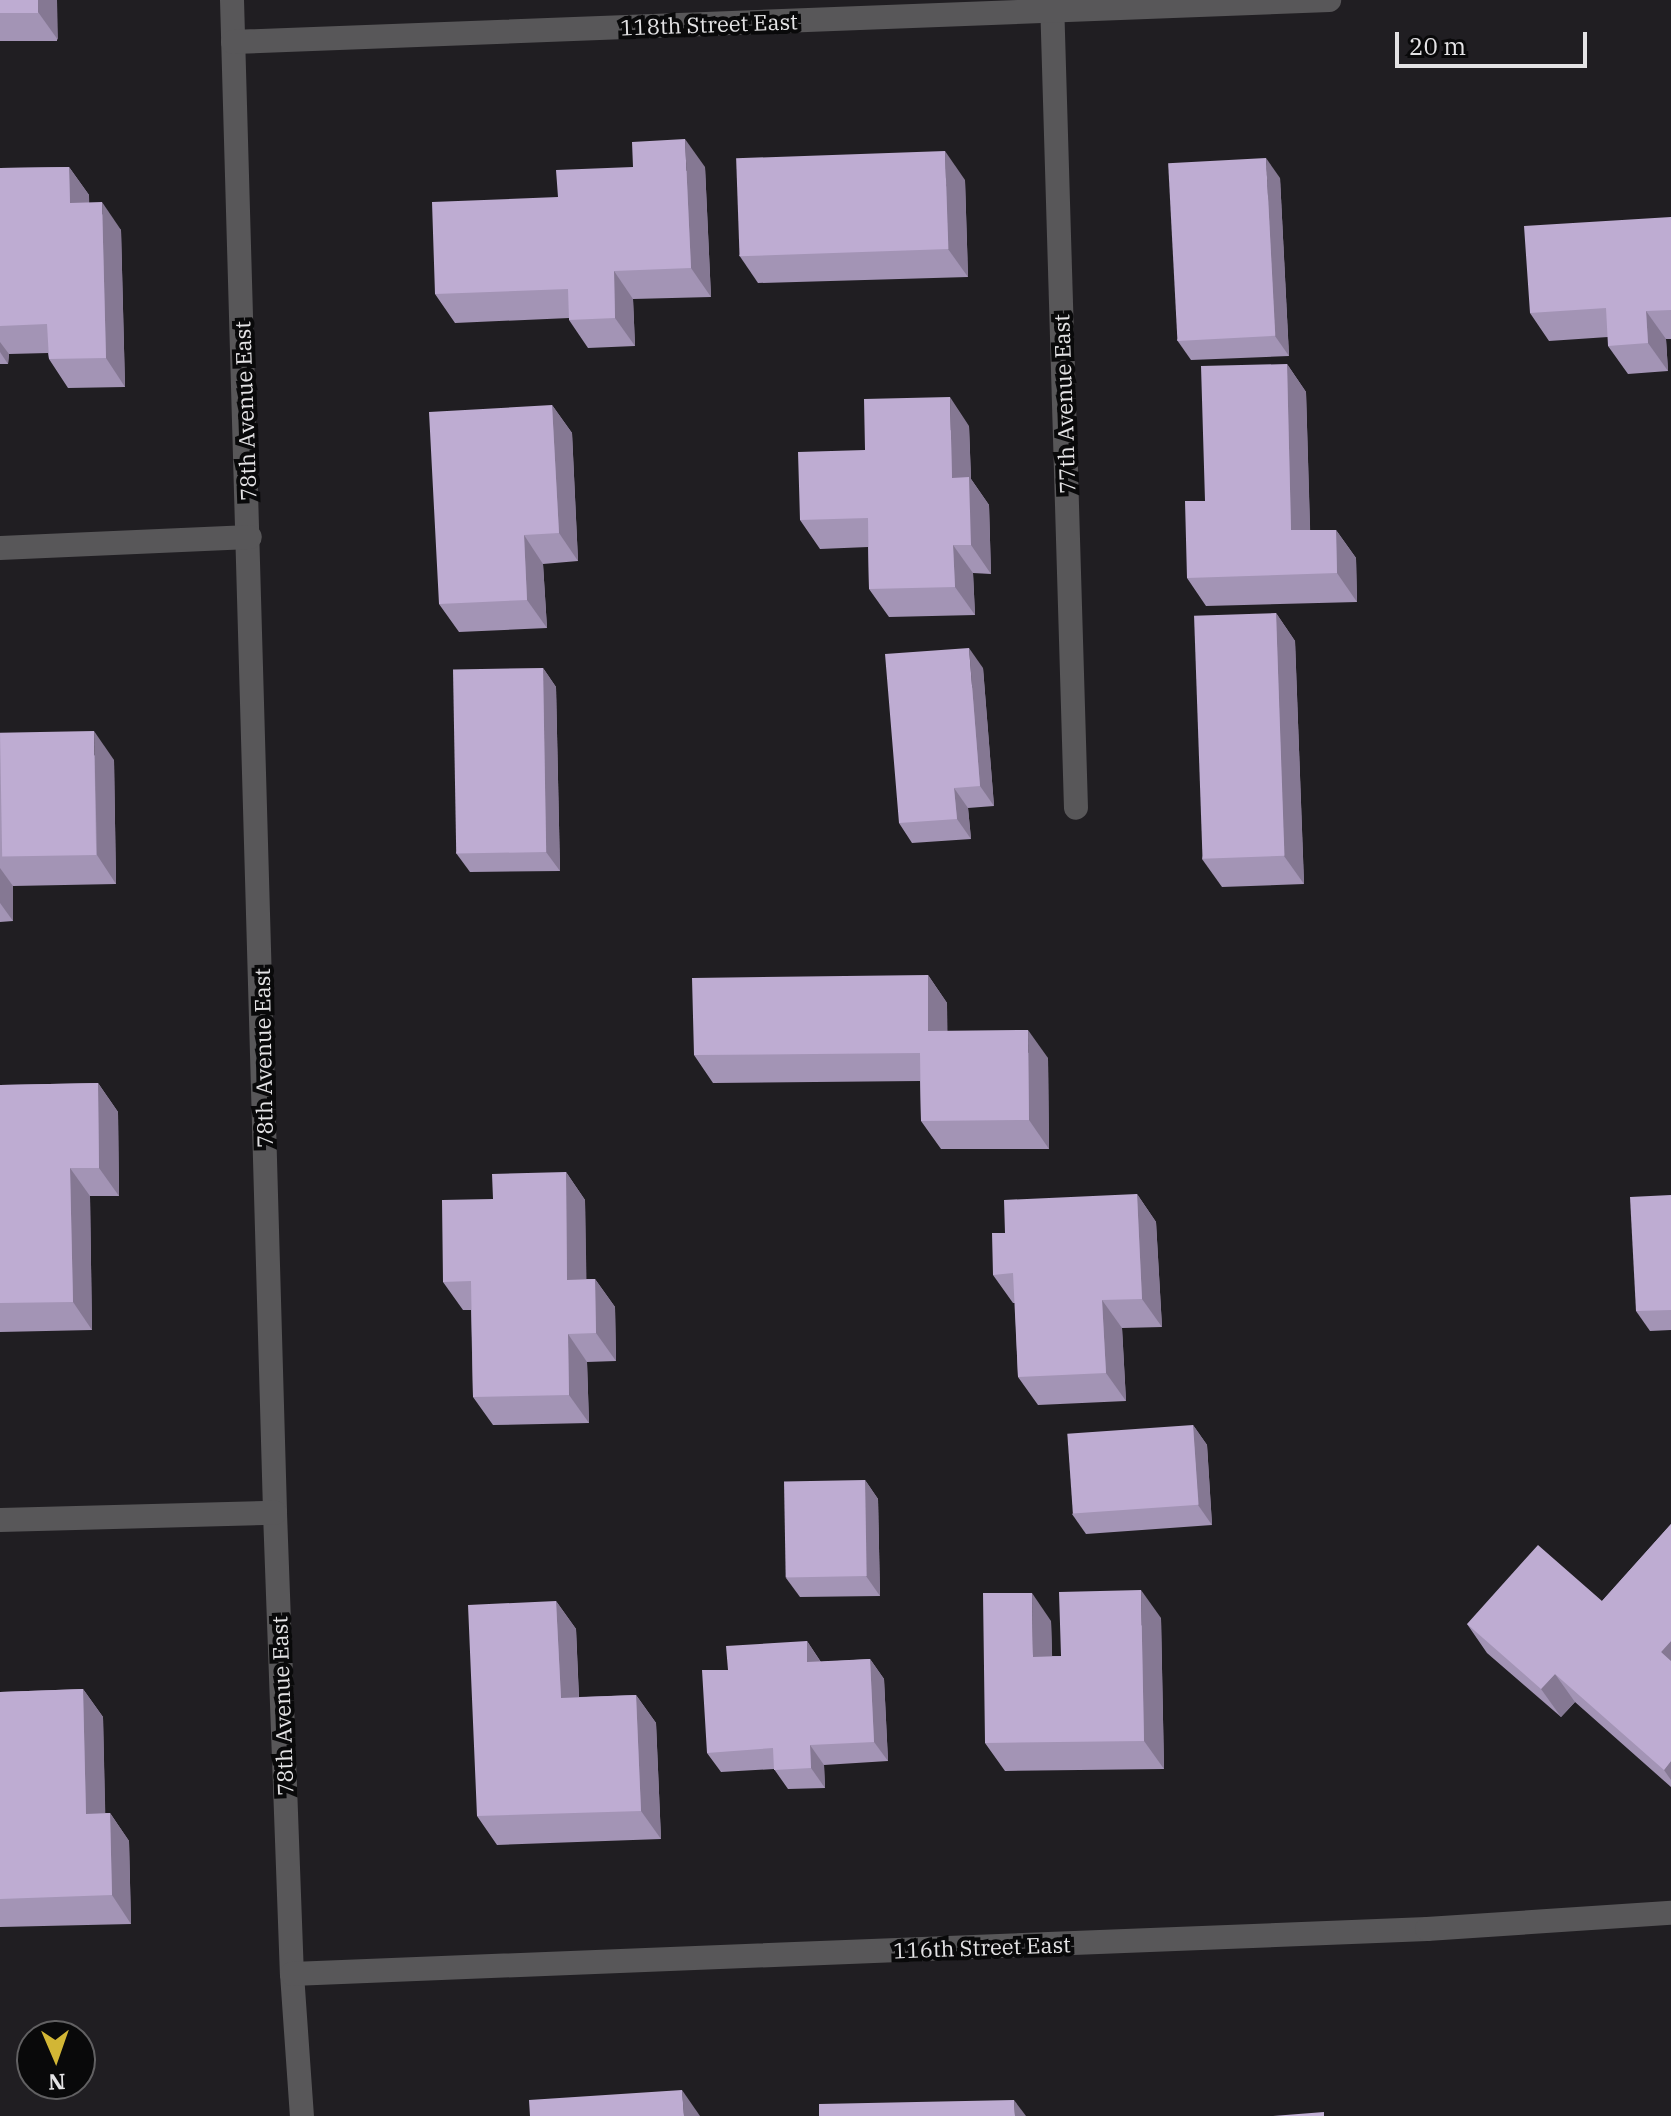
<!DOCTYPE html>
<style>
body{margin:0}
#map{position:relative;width:1671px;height:2116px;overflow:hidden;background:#201e22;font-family:"IBM Plex Serif",serif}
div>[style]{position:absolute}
.minor>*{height:24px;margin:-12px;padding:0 12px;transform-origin:12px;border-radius:12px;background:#585759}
.wall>*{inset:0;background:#a394b5;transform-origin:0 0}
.shaded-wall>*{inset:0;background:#857893}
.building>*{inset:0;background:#beacd2;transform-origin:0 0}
span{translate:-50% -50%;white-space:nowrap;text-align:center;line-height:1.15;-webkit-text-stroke:8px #09090a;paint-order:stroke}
.street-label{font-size:22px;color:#e4e3e5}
.north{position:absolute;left:16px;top:2020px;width:80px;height:80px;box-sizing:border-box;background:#09090a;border:2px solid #616062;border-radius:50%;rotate:178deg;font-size:22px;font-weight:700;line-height:32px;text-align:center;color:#e4e3e5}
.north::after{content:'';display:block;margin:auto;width:28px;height:36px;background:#d2b635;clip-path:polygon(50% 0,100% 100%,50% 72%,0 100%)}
.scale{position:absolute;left:1395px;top:32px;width:192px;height:36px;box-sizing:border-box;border:4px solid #e4e3e5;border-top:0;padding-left:10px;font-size:24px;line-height:28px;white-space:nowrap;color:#e4e3e5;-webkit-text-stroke:6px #09090a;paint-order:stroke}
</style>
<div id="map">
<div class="minor">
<div style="left:232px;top:0;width:1514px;rotate:88.37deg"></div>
<div style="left:275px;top:1513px;width:461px;rotate:87.9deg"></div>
<div style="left:292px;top:1974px;width:142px;rotate:86deg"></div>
<div style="left:1052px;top:0;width:808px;rotate:88.3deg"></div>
<div style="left:233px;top:42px;width:1097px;rotate:-2.19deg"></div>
<div style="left:0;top:548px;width:250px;rotate:-2.5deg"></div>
<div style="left:0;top:1520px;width:275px;rotate:-1.5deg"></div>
<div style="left:292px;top:1974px;width:1136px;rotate:-2.27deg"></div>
<div style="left:1427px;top:1929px;width:245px;rotate:-3.8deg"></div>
</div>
<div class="wall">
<div style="left:0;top:0;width:57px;height:41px"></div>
<div style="clip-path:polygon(69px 167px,89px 195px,89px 203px,121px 230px,125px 387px,68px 388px,49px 359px,48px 353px,9px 354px,8px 364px,0 364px,0 168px)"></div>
<div style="clip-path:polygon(705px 167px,711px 297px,633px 299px,635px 346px,588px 348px,569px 320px,569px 318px,455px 323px,435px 294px,558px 197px)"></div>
<div style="clip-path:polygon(1280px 178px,1289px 356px,1191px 360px,1177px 340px)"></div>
<div style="clip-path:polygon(965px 180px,968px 277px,758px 283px,739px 255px)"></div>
<div style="clip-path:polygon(1671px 217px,1671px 339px,1666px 339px,1668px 371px,1628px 374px,1608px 346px,1608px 337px,1549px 341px,1530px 313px)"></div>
<div style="clip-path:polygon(1287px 364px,1306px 392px,1310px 530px,1336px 530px,1356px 558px,1357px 602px,1206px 606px,1187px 578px,1205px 501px)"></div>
<div style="clip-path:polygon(552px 405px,572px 433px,578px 561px,543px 564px,547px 628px,459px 632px,439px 604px)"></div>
<div style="clip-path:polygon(969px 426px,971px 479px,989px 505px,991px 574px,973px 573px,975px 615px,889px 617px,869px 589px,868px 547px,820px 549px,800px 520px,865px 450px)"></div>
<div style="clip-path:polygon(1276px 613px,1295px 641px,1304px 884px,1222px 887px,1202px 859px)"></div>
<div style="clip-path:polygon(543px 668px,556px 687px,560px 871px,470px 872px,456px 853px)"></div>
<div style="clip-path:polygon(983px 668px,994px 806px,968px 808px,971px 839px,912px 843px,899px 823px)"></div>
<div style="clip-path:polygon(0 733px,114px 760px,116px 884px,13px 886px,13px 921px,0 922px)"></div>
<div style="clip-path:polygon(928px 975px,947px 1003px,947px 1031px,1048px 1058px,1049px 1149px,941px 1149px,921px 1121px,920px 1081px,713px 1083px,694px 1055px)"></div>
<div style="clip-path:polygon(98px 1083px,118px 1112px,119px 1196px,90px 1196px,92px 1330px,0 1332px,0 1085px)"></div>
<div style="clip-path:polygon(566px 1172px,585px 1200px,586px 1279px,595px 1279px,615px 1307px,616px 1361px,587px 1362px,589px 1423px,493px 1425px,473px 1397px,471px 1310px,463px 1310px,443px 1282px,493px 1199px)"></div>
<div style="clip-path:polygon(1137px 1194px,1156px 1222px,1162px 1327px,1122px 1328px,1126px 1401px,1038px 1405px,1018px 1377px,1015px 1303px,1013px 1303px,993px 1275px,1005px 1233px)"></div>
<div style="clip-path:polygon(1671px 1195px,1671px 1330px,1650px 1331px,1636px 1311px)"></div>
<div style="clip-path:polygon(1193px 1425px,1207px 1445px,1212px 1525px,1086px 1534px,1072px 1514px)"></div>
<div style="clip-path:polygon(865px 1480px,878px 1499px,880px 1596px,800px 1597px,786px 1578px)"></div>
<div style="clip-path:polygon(1671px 1524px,1671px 1787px,1575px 1702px,1561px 1717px,1487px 1653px,1467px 1624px,1602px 1601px)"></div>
<div style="clip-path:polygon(556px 1601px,576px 1629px,579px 1697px,636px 1695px,656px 1723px,661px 1839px,497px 1845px,477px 1816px)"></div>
<div style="clip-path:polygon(1161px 1618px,1164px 1769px,1005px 1771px,985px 1743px,1051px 1621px,1052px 1656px,1061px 1656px)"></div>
<div style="clip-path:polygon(807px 1641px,821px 1662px,870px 1659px,884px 1679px,888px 1761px,824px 1765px,825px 1788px,788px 1789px,774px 1769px,721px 1772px,707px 1753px,728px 1670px)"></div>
<div style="clip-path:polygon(83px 1689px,103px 1717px,105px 1813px,110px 1813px,129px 1841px,131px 1924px,0 1927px,0 1692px)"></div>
</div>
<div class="shaded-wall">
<div style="clip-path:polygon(38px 0,57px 0,58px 40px,38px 12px)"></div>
<div style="clip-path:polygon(685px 139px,705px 167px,711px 297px,691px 268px)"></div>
<div style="clip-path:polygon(945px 151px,965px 180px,968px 277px,948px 249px)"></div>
<div style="clip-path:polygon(1266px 158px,1280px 178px,1289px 356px,1275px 336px)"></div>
<div style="clip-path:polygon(69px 167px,89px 195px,90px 232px,70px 203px)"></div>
<div style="clip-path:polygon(102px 202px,121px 230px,125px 387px,106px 358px)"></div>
<div style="clip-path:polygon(614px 271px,633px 299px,635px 346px,615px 318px)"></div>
<div style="clip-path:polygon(1646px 311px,1666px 339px,1668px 371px,1648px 343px)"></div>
<div style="clip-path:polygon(0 342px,9px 354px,8px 364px,0 352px)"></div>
<div style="clip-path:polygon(1287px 364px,1306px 392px,1311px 558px,1291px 530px)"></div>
<div style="clip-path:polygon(950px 397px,969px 426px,971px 479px,989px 505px,991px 574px,971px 545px,952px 478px)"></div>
<div style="clip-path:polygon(552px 405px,572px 433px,578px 561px,559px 533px)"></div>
<div style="clip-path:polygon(1336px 530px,1356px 558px,1357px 602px,1337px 573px)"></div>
<div style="clip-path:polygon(524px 535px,543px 564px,547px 628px,527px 600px)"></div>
<div style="clip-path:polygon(953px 545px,973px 573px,975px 615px,955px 587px)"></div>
<div style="clip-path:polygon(1276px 613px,1295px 641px,1304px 884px,1284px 856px)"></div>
<div style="clip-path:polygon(969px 648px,983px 668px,994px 806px,980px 786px)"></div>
<div style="clip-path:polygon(543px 668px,556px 687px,560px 871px,546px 852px)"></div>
<div style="clip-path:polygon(94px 731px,114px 760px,116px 884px,97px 855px)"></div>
<div style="clip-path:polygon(954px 788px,968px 808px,971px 839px,957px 819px)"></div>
<div style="clip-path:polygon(0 868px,13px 886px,13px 921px,0 903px)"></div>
<div style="clip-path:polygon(928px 975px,947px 1003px,948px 1059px,928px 1031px)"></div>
<div style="clip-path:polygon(1028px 1030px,1048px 1058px,1049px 1149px,1029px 1120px)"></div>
<div style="clip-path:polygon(98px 1083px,118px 1112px,119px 1196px,99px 1168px)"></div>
<div style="clip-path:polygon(70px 1168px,90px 1196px,92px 1330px,73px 1302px)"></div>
<div style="clip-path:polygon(566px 1172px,585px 1200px,587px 1308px,567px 1280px)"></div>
<div style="clip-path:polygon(1137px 1194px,1156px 1222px,1162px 1327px,1142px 1299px)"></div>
<div style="clip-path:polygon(595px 1279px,615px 1307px,616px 1361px,596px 1333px)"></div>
<div style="clip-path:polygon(1102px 1300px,1122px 1328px,1126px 1401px,1106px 1373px)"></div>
<div style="clip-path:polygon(568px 1334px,587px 1362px,589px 1423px,569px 1395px)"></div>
<div style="clip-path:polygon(1193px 1425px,1207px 1445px,1212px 1525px,1198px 1505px)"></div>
<div style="clip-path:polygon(865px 1480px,878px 1499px,880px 1596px,866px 1576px)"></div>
<div style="clip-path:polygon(1141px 1590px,1161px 1618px,1164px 1769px,1144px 1741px)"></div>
<div style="clip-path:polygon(1032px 1593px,1051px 1621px,1053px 1685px,1033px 1657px)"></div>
<div style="clip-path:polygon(556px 1601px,576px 1629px,580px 1726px,561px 1698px)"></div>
<div style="clip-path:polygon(807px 1641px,820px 1661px,821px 1682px,807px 1662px)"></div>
<div style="clip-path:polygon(1671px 1641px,1671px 1666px,1661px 1652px)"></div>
<div style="clip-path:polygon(870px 1659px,884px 1679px,888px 1761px,874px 1742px)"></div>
<div style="clip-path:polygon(1555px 1674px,1575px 1702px,1561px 1717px,1541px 1689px)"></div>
<div style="clip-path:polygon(83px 1689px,103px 1717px,106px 1842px,86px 1814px)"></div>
<div style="clip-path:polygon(636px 1695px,656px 1723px,661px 1839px,641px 1811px)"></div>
<div style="clip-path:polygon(810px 1745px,824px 1765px,825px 1788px,811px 1768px)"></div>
<div style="clip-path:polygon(1671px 1761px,1671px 1780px,1664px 1770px)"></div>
<div style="clip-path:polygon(110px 1813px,129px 1841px,131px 1924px,112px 1895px)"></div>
<div style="clip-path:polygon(682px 2090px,700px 2116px,684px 2116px)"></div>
<div style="clip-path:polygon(1014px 2100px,1026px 2116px,1015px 2116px)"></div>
</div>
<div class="building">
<div style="left:0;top:0;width:38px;height:13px"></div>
<div style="clip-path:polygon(685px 139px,691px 268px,614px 271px,615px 318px,569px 320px,568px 289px,435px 294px,432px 202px,558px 197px,556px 170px,633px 167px,632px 142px)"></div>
<div style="left:945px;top:151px;width:98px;height:209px;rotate:88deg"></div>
<div style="left:1266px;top:158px;width:178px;height:98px;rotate:87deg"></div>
<div style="clip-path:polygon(69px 167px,70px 203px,102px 202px,106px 358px,49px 359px,47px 324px,0 326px,0 168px)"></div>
<div style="clip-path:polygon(1671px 217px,1671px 310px,1646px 311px,1648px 343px,1608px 346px,1606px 308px,1530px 313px,1524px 226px)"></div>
<div style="clip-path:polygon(1287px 364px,1291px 530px,1336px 530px,1337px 573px,1187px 578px,1185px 501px,1205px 501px,1201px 366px)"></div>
<div style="clip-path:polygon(950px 397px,952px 478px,969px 477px,971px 545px,953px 545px,955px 587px,869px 589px,868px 518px,800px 520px,798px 452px,865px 450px,864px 399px)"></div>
<div style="clip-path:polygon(552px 405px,559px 533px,524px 535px,527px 600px,439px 604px,429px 412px)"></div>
<div style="left:1276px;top:613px;width:243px;height:82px;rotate:88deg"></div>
<div style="clip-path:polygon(969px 648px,980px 786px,954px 788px,957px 819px,899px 823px,885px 654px)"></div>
<div style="left:543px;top:668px;width:184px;height:90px;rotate:89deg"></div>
<div style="left:94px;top:731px;width:124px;height:94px;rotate:89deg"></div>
<div style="clip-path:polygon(928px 975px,928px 1031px,1028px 1030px,1029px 1120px,921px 1121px,920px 1053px,694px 1055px,692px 978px)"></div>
<div style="clip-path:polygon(98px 1083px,99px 1168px,70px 1168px,73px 1302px,0 1303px,0 1085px)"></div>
<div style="clip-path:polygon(566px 1172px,567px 1280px,595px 1279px,596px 1333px,568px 1334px,569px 1395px,473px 1397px,471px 1281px,443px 1282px,442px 1200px,493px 1199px,492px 1174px)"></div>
<div style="clip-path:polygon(1137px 1194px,1142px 1299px,1102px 1300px,1106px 1373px,1018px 1377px,1013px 1273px,993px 1275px,992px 1233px,1005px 1233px,1004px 1200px)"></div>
<div style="clip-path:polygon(1671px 1195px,1671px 1310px,1636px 1311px,1630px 1197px)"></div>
<div style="left:1193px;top:1425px;width:80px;height:126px;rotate:86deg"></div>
<div style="left:865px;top:1480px;width:96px;height:81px;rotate:89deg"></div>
<div style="clip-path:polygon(1671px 1524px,1671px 1641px,1661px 1652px,1671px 1661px,1671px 1761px,1664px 1770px,1555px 1674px,1541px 1689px,1467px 1624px,1538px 1545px,1602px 1601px)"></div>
<div style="clip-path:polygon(1141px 1590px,1144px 1741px,985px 1743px,983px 1593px,1032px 1593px,1033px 1657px,1061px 1656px,1059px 1592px)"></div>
<div style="clip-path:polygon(556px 1601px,561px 1698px,636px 1695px,641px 1811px,477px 1816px,468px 1605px)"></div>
<div style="clip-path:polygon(807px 1641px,807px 1662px,870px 1659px,874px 1742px,810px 1745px,811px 1768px,774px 1770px,773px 1748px,707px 1753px,702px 1670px,728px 1670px,726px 1646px)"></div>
<div style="clip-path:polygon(83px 1689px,86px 1814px,110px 1813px,112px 1895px,0 1899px,0 1692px)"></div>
<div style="clip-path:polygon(682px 2090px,684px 2116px,530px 2116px,529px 2100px)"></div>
<div style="clip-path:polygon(1014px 2100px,1015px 2116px,819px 2116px,819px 2104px)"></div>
<div style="clip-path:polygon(1324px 2112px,1324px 2116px,1273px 2116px)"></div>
</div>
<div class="street-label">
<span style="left:709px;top:24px;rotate:-2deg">118th Street East</span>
<span style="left:1064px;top:404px;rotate:-92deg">77th Avenue East</span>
<span style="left:245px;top:411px;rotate:-92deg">78th Avenue East</span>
<span style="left:263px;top:1058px;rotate:-91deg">78th Avenue East</span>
<span style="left:282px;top:1706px;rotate:-92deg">78th Avenue East</span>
<span style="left:982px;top:1947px;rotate:-2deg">116th Street East</span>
</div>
<div class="north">N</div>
<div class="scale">20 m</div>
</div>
